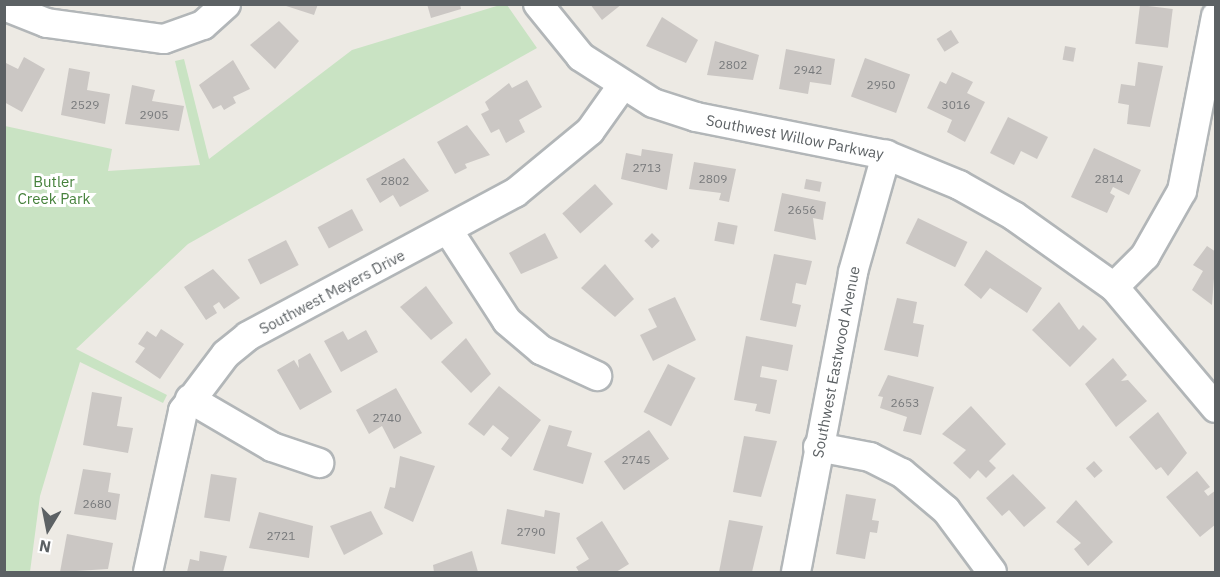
<!DOCTYPE html>
<style>
body{margin:0}
#map{position:relative;width:1220px;height:577px;overflow:hidden;background:#edeae4;font-family:"IBM Plex Sans",sans-serif}
div>[style]{position:absolute}
.green>*{inset:0;background:#c9e3c3}
.building>*{inset:0;background:#cbc7c4;transform-origin:0 0}
.roads{filter:drop-shadow(2px 0 #b2b6b8) drop-shadow(-2px 0 #b2b6b8) drop-shadow(0 2px #b2b6b8) drop-shadow(0 -2px #b2b6b8)}
.minor>*{height:28px;margin:-14px;padding:0 14px;transform-origin:14px;border-radius:14px;background:#fff}
span{translate:-50% -50%;white-space:nowrap;text-align:center;line-height:1.15;-webkit-text-stroke:6px #fff;paint-order:stroke}
.number-label{font-size:12px;color:#787a7c}
.number-label span{-webkit-text-stroke-width:0}
.street-label{font-size:15px;color:#5c6164}
.park-label{font-size:15px;color:#46823c}
.frame{position:absolute;inset:0;border:6px solid #5c6164;pointer-events:none}
.north{position:absolute;left:18px;top:499px;width:60px;height:60px;-webkit-text-stroke:4px #fff;paint-order:stroke;rotate:190deg;font-size:16px;font-weight:700;line-height:24px;text-align:center;color:#5c6164}
.north::after{content:'';display:block;margin:auto;width:21px;height:27px;background:#5c6164;clip-path:polygon(50% 0,100% 100%,50% 72%,0 100%)}
</style>
<div id="map">
<div class="green">
<div style="clip-path:polygon(500px 5px,507px 5px,537px 48px,188px 244px,76px 349px,167px 395px,163px 403px,80px 362px,40px 496px,30px 572px,5px 572px,5px 126px,112px 149px,108px 171px,200px 165px,175px 61px,184px 59px,209px 159px,352px 50px)"></div>
</div>
<div class="building">
<div style="clip-path:polygon(280px 4px,318px 4px,314px 15px)"></div>
<div style="clip-path:polygon(427px 4px,460px 4px,461px 9px,431px 18px)"></div>
<div style="clip-path:polygon(590px 4px,622px 4px,602px 20px)"></div>
<div style="left:1140px;top:5px;width:33px;height:39px;rotate:7deg"></div>
<div style="clip-path:polygon(662px 17px,698px 40px,686px 63px,646px 46px)"></div>
<div style="clip-path:polygon(279px 21px,299px 41px,275px 69px,250px 45px)"></div>
<div style="left:951px;top:30px;width:15px;height:17px;rotate:58deg"></div>
<div style="clip-path:polygon(715px 41px,759px 55px,753px 80px,707px 75px)"></div>
<div style="left:1065px;top:46px;width:11px;height:14px;rotate:10deg"></div>
<div style="clip-path:polygon(786px 49px,835px 59px,831px 85px,810px 82px,808px 94px,779px 89px)"></div>
<div style="clip-path:polygon(24px 57px,45px 69px,22px 112px,4px 102px,4px 62px,18px 69px)"></div>
<div style="left:865px;top:58px;width:48px;height:41px;rotate:20deg"></div>
<div style="clip-path:polygon(233px 60px,250px 89px,233px 97px,236px 103px,224px 110px,221px 105px,213px 109px,199px 85px)"></div>
<div style="clip-path:polygon(1138px 62px,1163px 66px,1150px 127px,1127px 124px,1129px 105px,1118px 103px,1121px 84px,1135px 86px)"></div>
<div style="clip-path:polygon(69px 68px,90px 72px,87px 90px,110px 94px,105px 124px,61px 115px)"></div>
<div style="clip-path:polygon(952px 72px,973px 82px,967px 93px,985px 102px,965px 142px,947px 132px,952px 120px,927px 108px,940px 81px,946px 84px)"></div>
<div style="clip-path:polygon(527px 80px,542px 107px,519px 120px,525px 132px,506px 143px,499px 129px,491px 133px,481px 114px,489px 110px,485px 102px,509px 83px,512px 88px)"></div>
<div style="clip-path:polygon(132px 85px,155px 90px,152px 101px,184px 106px,179px 131px,125px 124px)"></div>
<div style="clip-path:polygon(1008px 117px,1048px 137px,1037px 159px,1021px 151px,1014px 165px,990px 153px)"></div>
<div style="clip-path:polygon(467px 125px,490px 155px,465px 164px,467px 168px,455px 174px,437px 142px)"></div>
<div style="clip-path:polygon(1094px 148px,1141px 170px,1129px 195px,1113px 187px,1110px 193px,1115px 196px,1107px 213px,1071px 197px)"></div>
<div style="clip-path:polygon(642px 149px,673px 154px,667px 190px,621px 179px,626px 153px,641px 156px)"></div>
<div style="clip-path:polygon(404px 158px,429px 191px,400px 207px,393px 195px,380px 203px,366px 179px)"></div>
<div style="clip-path:polygon(694px 162px,736px 169px,729px 202px,719px 200px,721px 193px,689px 189px)"></div>
<div style="left:806px;top:179px;width:16px;height:10px;rotate:11deg"></div>
<div style="left:595px;top:184px;width:27px;height:44px;rotate:48deg"></div>
<div style="clip-path:polygon(782px 193px,826px 202px,823px 220px,813px 218px,816px 240px,774px 231px)"></div>
<div style="left:352px;top:209px;width:24px;height:39px;rotate:62deg"></div>
<div style="left:918px;top:218px;width:55px;height:28px;rotate:26deg"></div>
<div style="left:718px;top:222px;width:20px;height:19px;rotate:11deg"></div>
<div style="clip-path:polygon(545px 233px,558px 258px,521px 274px,509px 253px)"></div>
<div style="left:652px;top:233px;width:11px;height:11px;rotate:45deg"></div>
<div style="left:286px;top:240px;width:28px;height:43px;rotate:63deg"></div>
<div style="clip-path:polygon(1207px 246px,1216px 252px,1212px 305px,1192px 290px,1203px 271px,1193px 265px)"></div>
<div style="clip-path:polygon(986px 250px,1042px 288px,1027px 313px,990px 288px,981px 299px,964px 285px)"></div>
<div style="clip-path:polygon(774px 254px,812px 261px,806px 285px,796px 283px,792px 303px,801px 305px,796px 327px,760px 320px)"></div>
<div style="clip-path:polygon(605px 264px,634px 299px,615px 317px,581px 288px)"></div>
<div style="clip-path:polygon(213px 269px,240px 298px,224px 309px,219px 302px,213px 306px,217px 313px,206px 320px,184px 287px)"></div>
<div style="clip-path:polygon(426px 286px,453px 323px,431px 340px,400px 307px)"></div>
<div style="clip-path:polygon(675px 297px,696px 340px,653px 361px,640px 335px,657px 327px,648px 309px)"></div>
<div style="clip-path:polygon(897px 298px,917px 302px,913px 323px,924px 325px,918px 357px,884px 350px)"></div>
<div style="clip-path:polygon(1059px 302px,1079px 330px,1083px 325px,1097px 339px,1070px 367px,1032px 330px)"></div>
<div style="clip-path:polygon(161px 329px,184px 344px,160px 379px,135px 362px,145px 348px,138px 344px,147px 331px,156px 337px)"></div>
<div style="clip-path:polygon(366px 330px,378px 352px,341px 372px,324px 341px,343px 331px,348px 340px)"></div>
<div style="clip-path:polygon(746px 336px,793px 345px,788px 371px,762px 366px,760px 377px,777px 380px,770px 414px,755px 411px,757px 404px,734px 400px)"></div>
<div style="clip-path:polygon(466px 338px,491px 374px,471px 393px,441px 362px)"></div>
<div style="clip-path:polygon(310px 353px,332px 392px,300px 410px,277px 370px,294px 360px,299px 368px,298px 360px)"></div>
<div style="clip-path:polygon(1113px 358px,1127px 375px,1121px 381px,1128px 380px,1147px 401px,1116px 427px,1085px 384px)"></div>
<div style="left:668px;top:364px;width:31px;height:54px;rotate:27deg"></div>
<div style="clip-path:polygon(888px 375px,934px 387px,921px 435px,903px 431px,907px 417px,880px 408px,883px 397px,878px 396px)"></div>
<div style="clip-path:polygon(499px 386px,541px 420px,511px 457px,501px 449px,509px 438px,493px 425px,484px 436px,468px 424px)"></div>
<div style="clip-path:polygon(396px 388px,422px 433px,394px 449px,382px 426px,369px 434px,356px 410px)"></div>
<div style="clip-path:polygon(92px 392px,122px 397px,117px 426px,133px 428px,128px 453px,83px 445px)"></div>
<div style="clip-path:polygon(971px 406px,1006px 444px,989px 461px,996px 468px,986px 478px,978px 470px,970px 479px,953px 463px,966px 450px,942px 434px)"></div>
<div style="clip-path:polygon(1158px 412px,1187px 453px,1168px 476px,1161px 467px,1156px 470px,1129px 437px)"></div>
<div style="clip-path:polygon(549px 425px,572px 431px,567px 446px,592px 453px,583px 484px,533px 470px)"></div>
<div style="left:649px;top:430px;width:35px;height:55px;rotate:55deg"></div>
<div style="clip-path:polygon(744px 436px,777px 441px,761px 497px,733px 492px)"></div>
<div style="clip-path:polygon(400px 456px,435px 466px,413px 522px,384px 508px,390px 487px,395px 488px)"></div>
<div style="left:1094px;top:461px;width:13px;height:11px;rotate:48deg"></div>
<div style="clip-path:polygon(83px 469px,111px 473px,108px 492px,120px 494px,116px 520px,74px 514px)"></div>
<div style="clip-path:polygon(1197px 471px,1210px 487px,1204px 491px,1208px 496px,1216px 490px,1216px 524px,1200px 537px,1166px 497px)"></div>
<div style="left:211px;top:474px;width:26px;height:44px;rotate:9deg"></div>
<div style="clip-path:polygon(1013px 474px,1046px 508px,1024px 527px,1009px 510px,1002px 516px,986px 498px)"></div>
<div style="clip-path:polygon(846px 494px,876px 499px,872px 520px,879px 521px,877px 533px,870px 532px,865px 559px,836px 554px)"></div>
<div style="clip-path:polygon(1076px 500px,1113px 542px,1088px 566px,1074px 549px,1081px 543px,1056px 522px)"></div>
<div style="clip-path:polygon(507px 509px,544px 517px,545px 510px,560px 513px,555px 554px,501px 544px)"></div>
<div style="clip-path:polygon(371px 511px,383px 534px,344px 555px,330px 526px)"></div>
<div style="clip-path:polygon(259px 512px,313px 526px,309px 558px,249px 548px)"></div>
<div style="clip-path:polygon(729px 520px,763px 526px,752px 572px,719px 572px)"></div>
<div style="clip-path:polygon(602px 521px,629px 564px,616px 572px,579px 572px,576px 567px,589px 559px,576px 538px)"></div>
<div style="clip-path:polygon(67px 534px,113px 543px,108px 569px,60px 572px)"></div>
<div style="clip-path:polygon(200px 551px,227px 556px,223px 572px,187px 572px,190px 559px,199px 561px)"></div>
<div style="clip-path:polygon(472px 551px,478px 572px,434px 572px,433px 565px)"></div>
</div>
<div class="roads">
<div class="minor">
<div style="left:538px;top:4px;width:68px;rotate:50.9deg"></div>
<div style="left:581px;top:57px;width:85px;rotate:32.6deg"></div>
<div style="left:653px;top:103px;width:45px;rotate:18deg"></div>
<div style="left:696px;top:117px;width:194px;rotate:11.3deg"></div>
<div style="left:886px;top:155px;width:79px;rotate:22.3deg"></div>
<div style="left:959px;top:185px;width:63px;rotate:29.4deg"></div>
<div style="left:1014px;top:216px;width:123px;rotate:35.4deg"></div>
<div style="left:1114px;top:287px;width:158px;rotate:49.9deg"></div>
<div style="left:4px;top:6px;width:46px;rotate:21.6deg"></div>
<div style="left:47px;top:23px;width:118px;rotate:7.8deg"></div>
<div style="left:164px;top:39px;width:41px;rotate:-19.7deg"></div>
<div style="left:203px;top:25px;width:31px;rotate:-42deg"></div>
<div style="left:448px;top:230px;width:108px;rotate:57deg"></div>
<div style="left:507px;top:321px;width:45px;rotate:40.5deg"></div>
<div style="left:541px;top:350px;width:62px;rotate:24.9deg"></div>
<div style="left:1114px;top:287px;width:44px;rotate:-45deg"></div>
<div style="left:1145px;top:256px;width:75px;rotate:-60.4deg"></div>
<div style="left:1182px;top:191px;width:178px;rotate:-79deg"></div>
<div style="left:190px;top:399px;width:95px;rotate:30.3deg"></div>
<div style="left:272px;top:447px;width:50px;rotate:18.8deg"></div>
<div style="left:818px;top:447px;width:53px;rotate:10.9deg"></div>
<div style="left:870px;top:457px;width:36px;rotate:27deg"></div>
<div style="left:902px;top:473px;width:57px;rotate:40.1deg"></div>
<div style="left:946px;top:510px;width:77px;rotate:53.4deg"></div>
<div style="left:148px;top:572px;width:165px;rotate:-77.7deg"></div>
<div style="left:183px;top:411px;width:71px;rotate:-53deg"></div>
<div style="left:226px;top:354px;width:28px;rotate:-39deg"></div>
<div style="left:248px;top:336px;width:303px;rotate:-28.2deg"></div>
<div style="left:515px;top:193px;width:97px;rotate:-39.6deg"></div>
<div style="left:590px;top:131px;width:55px;rotate:-54.6deg"></div>
<div style="left:796px;top:572px;width:305px;rotate:-79.2deg"></div>
<div style="left:853px;top:272px;width:122px;rotate:-74.2deg"></div>
</div>
</div>
<div class="number-label">
<span style="left:733px;top:65px">2802</span>
<span style="left:808px;top:70px">2942</span>
<span style="left:881px;top:85px">2950</span>
<span style="left:85px;top:105px">2529</span>
<span style="left:956px;top:105px">3016</span>
<span style="left:154px;top:115px">2905</span>
<span style="left:647px;top:168px">2713</span>
<span style="left:713px;top:179px">2809</span>
<span style="left:1109px;top:179px">2814</span>
<span style="left:395px;top:181px">2802</span>
<span style="left:802px;top:210px">2656</span>
<span style="left:905px;top:403px">2653</span>
<span style="left:387px;top:418px">2740</span>
<span style="left:636px;top:460px">2745</span>
<span style="left:97px;top:504px">2680</span>
<span style="left:531px;top:532px">2790</span>
<span style="left:281px;top:536px">2721</span>
</div>
<div class="street-label">
<span style="left:795px;top:137px;rotate:11deg">Southwest Willow Parkway</span>
<span style="left:332px;top:292px;rotate:-28deg">Southwest Meyers Drive</span>
<span style="left:836px;top:362px;rotate:-79deg">Southwest Eastwood Avenue</span>
</div>
<div class="park-label">
<span style="left:54px;top:190px">Butler<br>Creek Park</span>
</div>
<div class="frame"></div>
<div class="north">N</div>
</div>
